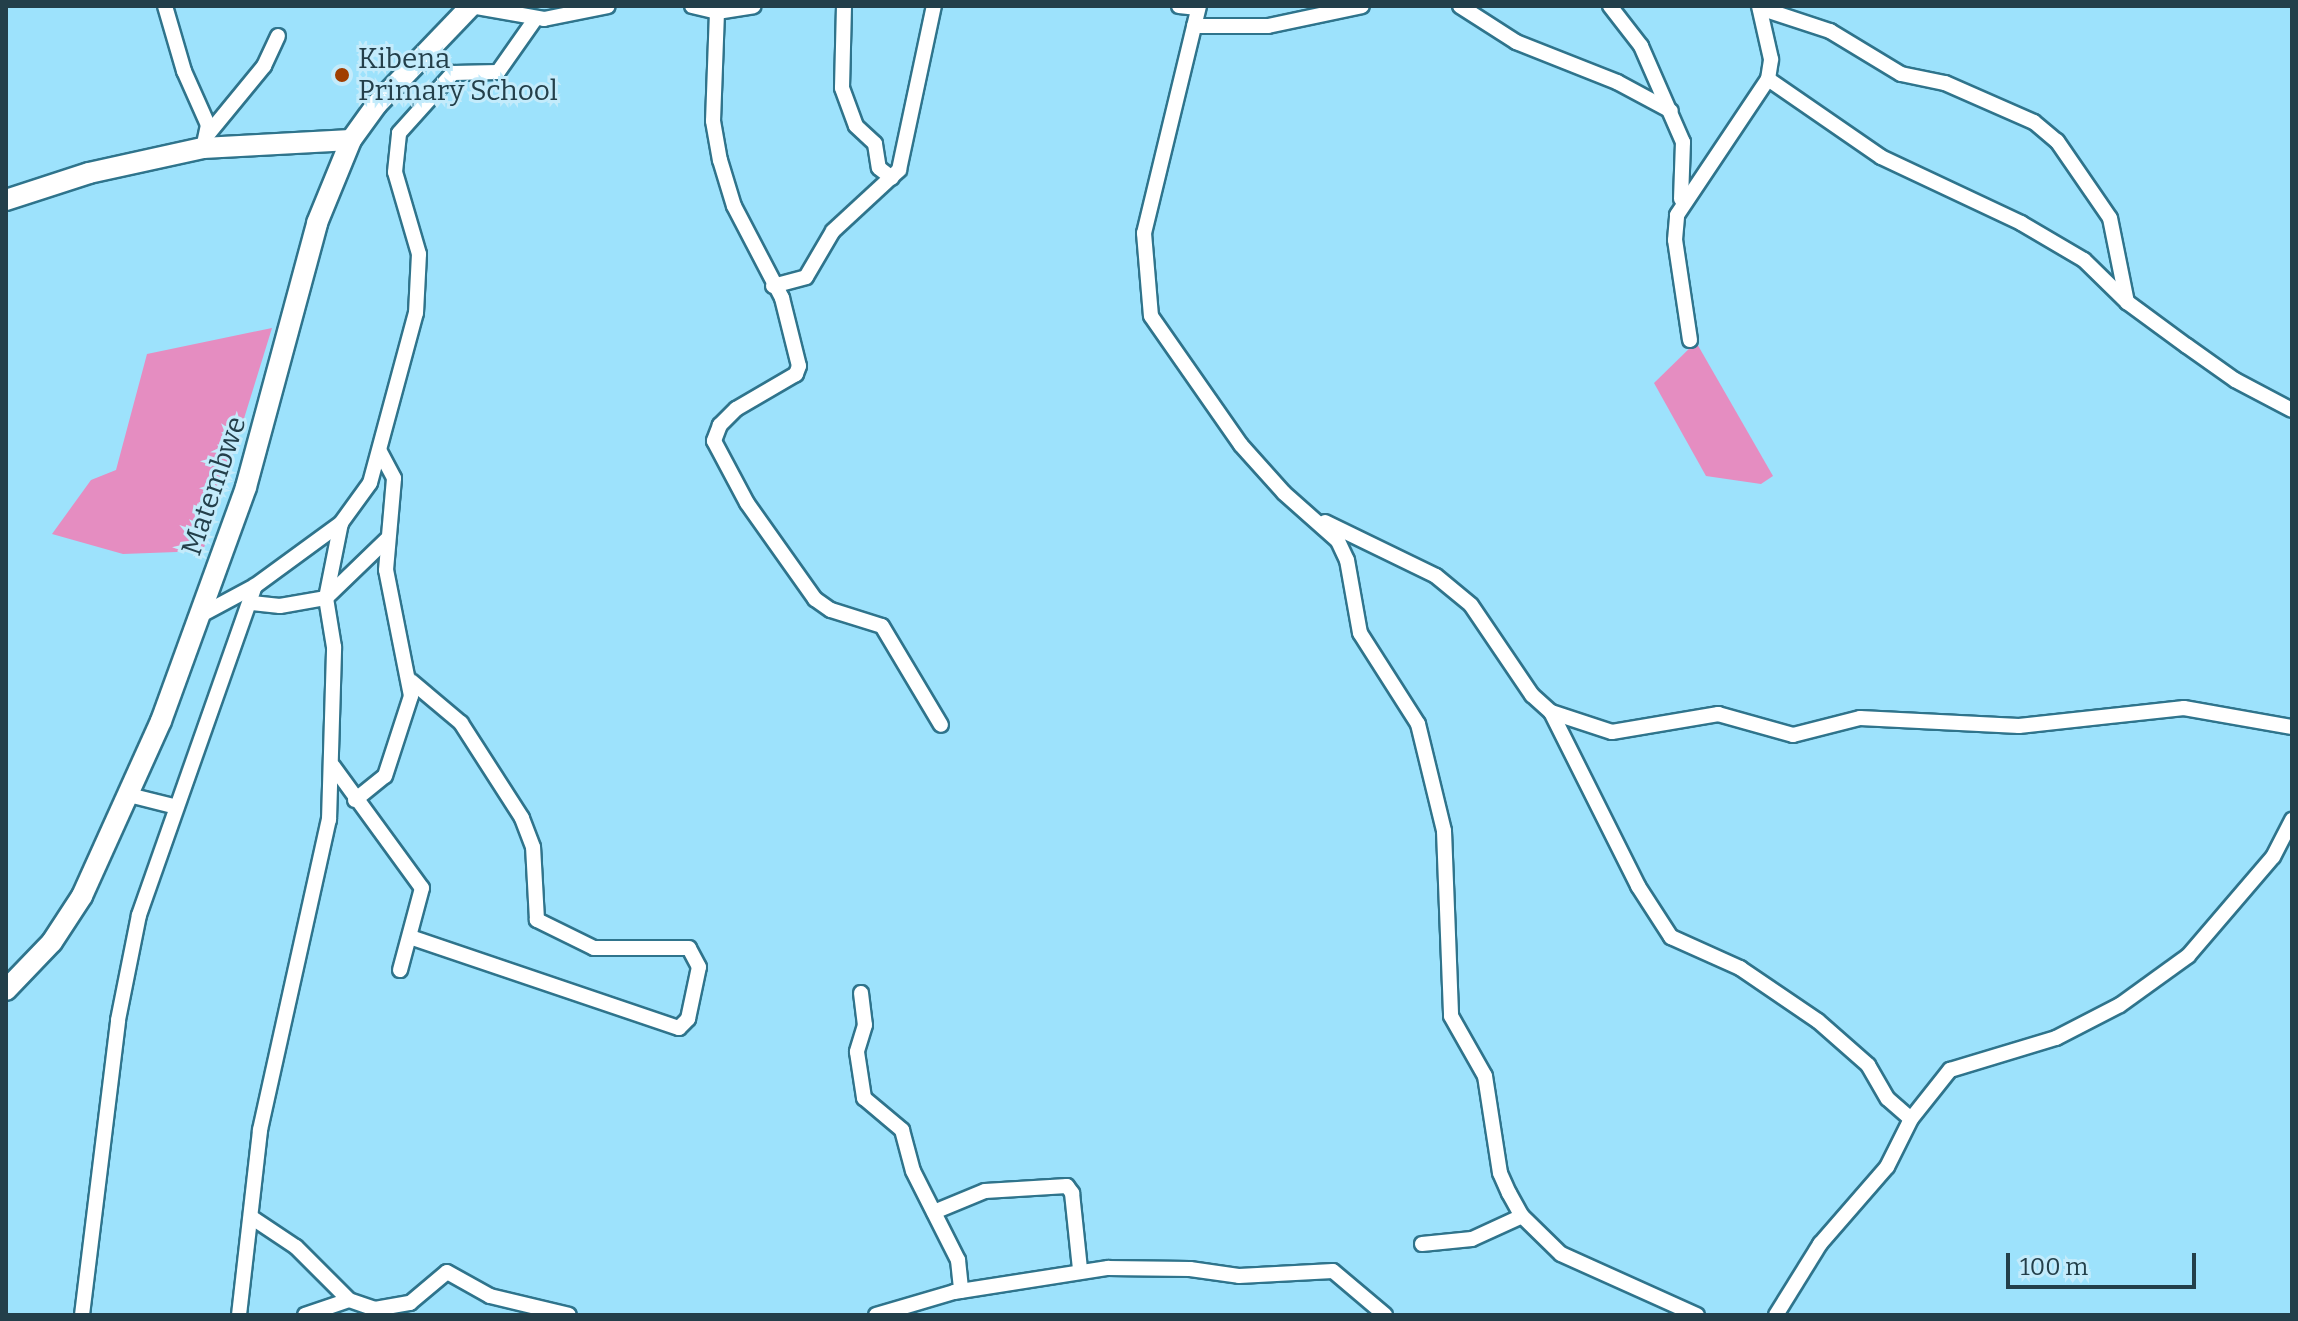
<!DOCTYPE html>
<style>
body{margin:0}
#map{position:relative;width:2298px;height:1321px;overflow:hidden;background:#9de2fc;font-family:Bitter,serif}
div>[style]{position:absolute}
.green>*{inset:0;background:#e58dc1}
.roads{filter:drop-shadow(2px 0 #2f748c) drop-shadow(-2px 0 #2f748c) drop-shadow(0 2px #2f748c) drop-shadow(0 -2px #2f748c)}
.street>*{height:14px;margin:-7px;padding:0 7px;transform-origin:7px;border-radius:7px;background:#fff}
.secondary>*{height:20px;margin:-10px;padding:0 10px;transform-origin:10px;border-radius:10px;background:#fff}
.dots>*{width:22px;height:22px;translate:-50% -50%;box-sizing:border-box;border:4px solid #c3ebfb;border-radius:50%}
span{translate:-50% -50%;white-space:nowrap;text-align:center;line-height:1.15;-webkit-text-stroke:6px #c3ebfb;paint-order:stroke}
.poi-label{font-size:28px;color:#233f4a}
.left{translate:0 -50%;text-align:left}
.street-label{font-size:28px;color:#233f4a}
.frame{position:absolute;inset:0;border:8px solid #233f4a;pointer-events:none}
.scale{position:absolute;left:2006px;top:1253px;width:190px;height:36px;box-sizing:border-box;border:4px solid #233f4a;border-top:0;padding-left:10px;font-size:24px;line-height:28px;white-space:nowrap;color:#233f4a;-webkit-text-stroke:6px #c3ebfb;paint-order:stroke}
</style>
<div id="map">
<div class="green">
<div style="clip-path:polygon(272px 328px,203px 551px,123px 554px,52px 534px,91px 480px,116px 470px,147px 354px)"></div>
<div style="clip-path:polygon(1696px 342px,1773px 476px,1761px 484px,1706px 476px,1654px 383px)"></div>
</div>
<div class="roads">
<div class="street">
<div style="left:165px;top:6px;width:68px;rotate:73.7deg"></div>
<div style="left:184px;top:71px;width:59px;rotate:66deg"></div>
<div style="left:208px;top:125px;width:24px;rotate:102deg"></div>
<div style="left:471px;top:6px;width:74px;rotate:10.1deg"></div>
<div style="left:544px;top:19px;width:65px;rotate:-11.5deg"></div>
<div style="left:692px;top:6px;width:26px;rotate:13deg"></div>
<div style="left:717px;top:12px;width:37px;rotate:-9deg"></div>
<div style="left:844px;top:6px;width:82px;rotate:91.4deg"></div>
<div style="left:842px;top:88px;width:40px;rotate:69.8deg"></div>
<div style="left:856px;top:126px;width:26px;rotate:43deg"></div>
<div style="left:875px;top:144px;width:24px;rotate:81deg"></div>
<div style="left:879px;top:168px;width:16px;rotate:38deg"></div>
<div style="left:1179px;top:6px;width:19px;rotate:6deg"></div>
<div style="left:1199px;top:6px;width:234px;rotate:103.6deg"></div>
<div style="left:1144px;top:233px;width:83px;rotate:85.2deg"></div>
<div style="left:1151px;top:316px;width:157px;rotate:55.1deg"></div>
<div style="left:1241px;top:445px;width:64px;rotate:48.1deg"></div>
<div style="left:1284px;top:493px;width:72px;rotate:41.6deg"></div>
<div style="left:1338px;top:541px;width:21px;rotate:65deg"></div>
<div style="left:1347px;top:560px;width:74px;rotate:79.9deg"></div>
<div style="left:1360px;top:633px;width:108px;rotate:57.5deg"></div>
<div style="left:1418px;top:724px;width:110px;rotate:76.3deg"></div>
<div style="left:1444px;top:831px;width:185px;rotate:87.8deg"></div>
<div style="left:1451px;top:1016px;width:69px;rotate:60.5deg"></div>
<div style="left:1485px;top:1076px;width:98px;rotate:81.2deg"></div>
<div style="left:1500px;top:1173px;width:22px;rotate:66deg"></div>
<div style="left:1509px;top:1193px;width:26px;rotate:61deg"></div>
<div style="left:1522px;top:1216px;width:54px;rotate:44.3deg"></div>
<div style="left:1561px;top:1254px;width:149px;rotate:24.2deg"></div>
<div style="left:1460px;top:6px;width:67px;rotate:32.7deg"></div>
<div style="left:1516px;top:42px;width:109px;rotate:21.6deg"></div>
<div style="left:1617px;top:82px;width:61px;rotate:28.2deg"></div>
<div style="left:1610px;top:6px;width:51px;rotate:52.2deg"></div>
<div style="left:1641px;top:46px;width:105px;rotate:66.4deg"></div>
<div style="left:1683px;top:142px;width:57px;rotate:92deg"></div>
<div style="left:1760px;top:8px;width:74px;rotate:18.2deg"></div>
<div style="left:1830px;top:31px;width:83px;rotate:31.2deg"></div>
<div style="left:1901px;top:74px;width:45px;rotate:11.6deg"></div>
<div style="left:1945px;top:83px;width:97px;rotate:23.7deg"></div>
<div style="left:2034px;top:122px;width:30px;rotate:40deg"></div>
<div style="left:2057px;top:141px;width:93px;rotate:55.5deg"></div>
<div style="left:2110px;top:218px;width:86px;rotate:78.6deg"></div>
<div style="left:717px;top:12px;width:109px;rotate:92.1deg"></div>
<div style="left:713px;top:121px;width:40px;rotate:80deg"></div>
<div style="left:720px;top:160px;width:48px;rotate:73.1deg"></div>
<div style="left:734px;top:206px;width:104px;rotate:62.4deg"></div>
<div style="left:782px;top:298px;width:70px;rotate:76deg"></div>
<div style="left:799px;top:366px;width:9px;rotate:111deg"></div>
<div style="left:796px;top:374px;width:69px;rotate:149.7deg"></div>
<div style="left:736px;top:409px;width:23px;rotate:135deg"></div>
<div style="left:720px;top:425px;width:17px;rotate:111deg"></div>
<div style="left:714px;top:441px;width:70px;rotate:62deg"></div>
<div style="left:747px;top:503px;width:118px;rotate:54.7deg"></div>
<div style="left:815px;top:599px;width:19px;rotate:35deg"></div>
<div style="left:831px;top:610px;width:53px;rotate:17.4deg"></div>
<div style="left:882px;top:626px;width:115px;rotate:59.2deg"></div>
<div style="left:1194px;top:26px;width:74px"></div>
<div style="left:1268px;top:26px;width:96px;rotate:-12deg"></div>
<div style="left:1768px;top:79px;width:137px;rotate:34.6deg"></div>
<div style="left:1881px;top:157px;width:155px;rotate:25.2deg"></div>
<div style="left:2021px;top:223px;width:73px;rotate:30.4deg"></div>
<div style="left:2084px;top:260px;width:60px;rotate:44.3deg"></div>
<div style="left:2127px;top:302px;width:74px;rotate:36.3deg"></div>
<div style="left:2187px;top:346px;width:59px;rotate:35.3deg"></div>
<div style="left:2235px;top:380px;width:64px;rotate:27.8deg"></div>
<div style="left:209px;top:133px;width:87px;rotate:-50.6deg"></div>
<div style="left:264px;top:66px;width:33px;rotate:-65deg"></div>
<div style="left:773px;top:286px;width:34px;rotate:-15deg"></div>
<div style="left:806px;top:277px;width:53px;rotate:-59.6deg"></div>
<div style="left:833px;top:231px;width:90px;rotate:-42.7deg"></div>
<div style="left:899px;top:170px;width:168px;rotate:-78deg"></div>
<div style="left:1690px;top:340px;width:101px;rotate:-98.5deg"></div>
<div style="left:1675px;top:240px;width:25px;rotate:-85deg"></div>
<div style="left:1677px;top:215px;width:164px;rotate:-56.2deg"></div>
<div style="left:1768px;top:79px;width:20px;rotate:-81deg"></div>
<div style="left:1771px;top:59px;width:54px;rotate:-102.8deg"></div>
<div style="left:1325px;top:522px;width:123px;rotate:25.9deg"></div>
<div style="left:1436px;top:576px;width:45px;rotate:39.6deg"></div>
<div style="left:1471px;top:605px;width:109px;rotate:55.9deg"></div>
<div style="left:1532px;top:695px;width:25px;rotate:42deg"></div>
<div style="left:1551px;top:712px;width:64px;rotate:18.2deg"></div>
<div style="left:1612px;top:732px;width:108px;rotate:-9.6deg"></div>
<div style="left:1718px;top:714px;width:78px;rotate:15.6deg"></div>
<div style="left:1793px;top:735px;width:69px;rotate:-14.2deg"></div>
<div style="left:1860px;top:718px;width:159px;rotate:2.9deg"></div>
<div style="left:2019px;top:726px;width:166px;rotate:-6.2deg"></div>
<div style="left:2184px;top:708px;width:110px;rotate:10deg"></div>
<div style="left:252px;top:603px;width:28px;rotate:6deg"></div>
<div style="left:280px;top:606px;width:47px;rotate:-9.9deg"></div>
<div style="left:326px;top:598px;width:85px;rotate:-44deg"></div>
<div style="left:199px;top:616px;width:64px;rotate:-28.2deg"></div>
<div style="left:255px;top:586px;width:107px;rotate:-36.2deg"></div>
<div style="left:341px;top:523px;width:49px;rotate:-54.1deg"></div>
<div style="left:370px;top:483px;width:176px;rotate:-74.9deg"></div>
<div style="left:416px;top:313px;width:59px;rotate:-87.1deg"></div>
<div style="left:419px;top:254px;width:85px;rotate:-106.3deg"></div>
<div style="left:395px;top:172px;width:39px;rotate:-84deg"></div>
<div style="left:399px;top:133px;width:81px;rotate:-48deg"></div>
<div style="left:453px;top:73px;width:45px;rotate:-1.3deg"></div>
<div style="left:498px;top:72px;width:66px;rotate:-54.9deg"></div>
<div style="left:1551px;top:712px;width:195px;rotate:63.4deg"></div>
<div style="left:1638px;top:886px;width:61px;rotate:57.1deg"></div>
<div style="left:1671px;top:937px;width:76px;rotate:24.2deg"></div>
<div style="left:1740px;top:968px;width:94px;rotate:34.2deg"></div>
<div style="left:1818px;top:1021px;width:67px;rotate:41.3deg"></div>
<div style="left:1868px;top:1065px;width:39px;rotate:60deg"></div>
<div style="left:1888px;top:1099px;width:30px;rotate:41deg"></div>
<div style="left:333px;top:766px;width:151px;rotate:53.9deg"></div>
<div style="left:422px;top:888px;width:85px;rotate:105deg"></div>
<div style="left:129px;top:795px;width:49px;rotate:14deg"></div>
<div style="left:355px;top:800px;width:38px;rotate:-39deg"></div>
<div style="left:385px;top:776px;width:84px;rotate:-72deg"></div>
<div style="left:411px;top:696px;width:128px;rotate:-101.2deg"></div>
<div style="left:386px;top:570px;width:92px;rotate:-85deg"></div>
<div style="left:394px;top:478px;width:30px;rotate:-118deg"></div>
<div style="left:410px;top:937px;width:284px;rotate:18.7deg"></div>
<div style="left:679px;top:1028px;width:13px;rotate:-45deg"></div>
<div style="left:688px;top:1019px;width:53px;rotate:-78.1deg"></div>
<div style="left:699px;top:967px;width:21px;rotate:-118deg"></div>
<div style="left:689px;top:948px;width:95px;rotate:180deg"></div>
<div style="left:594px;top:948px;width:64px;rotate:-153.8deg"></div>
<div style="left:537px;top:920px;width:73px;rotate:-93.1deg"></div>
<div style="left:533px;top:847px;width:31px;rotate:-111deg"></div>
<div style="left:522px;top:818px;width:113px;rotate:-122.7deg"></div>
<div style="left:461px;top:723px;width:65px;rotate:-140deg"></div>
<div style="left:861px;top:993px;width:32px;rotate:83deg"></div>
<div style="left:865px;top:1025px;width:28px;rotate:107deg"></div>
<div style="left:857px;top:1052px;width:47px;rotate:81.3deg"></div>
<div style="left:864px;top:1098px;width:50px;rotate:40.1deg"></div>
<div style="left:902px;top:1130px;width:42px;rotate:75deg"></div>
<div style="left:913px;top:1171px;width:100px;rotate:63.2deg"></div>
<div style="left:958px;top:1260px;width:31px;rotate:84deg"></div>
<div style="left:934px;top:1212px;width:55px;rotate:-22.4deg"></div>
<div style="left:985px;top:1191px;width:82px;rotate:-3.5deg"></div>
<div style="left:1067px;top:1186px;width:9px;rotate:54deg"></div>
<div style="left:1072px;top:1193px;width:76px;rotate:84deg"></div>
<div style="left:251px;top:1217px;width:54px;rotate:33.7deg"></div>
<div style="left:296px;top:1247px;width:75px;rotate:45deg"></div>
<div style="left:349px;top:1300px;width:28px;rotate:19deg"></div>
<div style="left:375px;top:1309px;width:36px;rotate:-10deg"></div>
<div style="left:410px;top:1303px;width:48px;rotate:-40deg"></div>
<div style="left:447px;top:1272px;width:49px;rotate:29.2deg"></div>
<div style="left:490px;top:1296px;width:81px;rotate:13.5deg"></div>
<div style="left:1422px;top:1244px;width:50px;rotate:-5.7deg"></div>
<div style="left:1472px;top:1239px;width:55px;rotate:-24.7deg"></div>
<div style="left:82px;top:1315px;width:297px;rotate:-83deg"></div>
<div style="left:118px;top:1020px;width:107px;rotate:-78.7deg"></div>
<div style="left:139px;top:915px;width:349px;rotate:-70.6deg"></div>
<div style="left:239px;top:1315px;width:186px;rotate:-83.5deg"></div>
<div style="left:260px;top:1130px;width:318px;rotate:-77.5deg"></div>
<div style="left:329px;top:820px;width:173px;rotate:-88.3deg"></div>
<div style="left:334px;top:647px;width:50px;rotate:-99.3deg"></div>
<div style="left:326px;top:598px;width:76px;rotate:-78.7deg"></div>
<div style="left:305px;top:1315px;width:46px;rotate:-18.8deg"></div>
<div style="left:876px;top:1315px;width:81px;rotate:-16.4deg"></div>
<div style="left:954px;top:1292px;width:156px;rotate:-8.9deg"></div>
<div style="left:1108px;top:1268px;width:82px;rotate:0.7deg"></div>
<div style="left:1190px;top:1269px;width:49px;rotate:8.1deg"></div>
<div style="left:1239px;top:1276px;width:94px;rotate:-3deg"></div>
<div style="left:1333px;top:1271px;width:68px;rotate:40.2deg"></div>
<div style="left:1776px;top:1315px;width:84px;rotate:-58.2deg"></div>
<div style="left:1820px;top:1244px;width:102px;rotate:-49deg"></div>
<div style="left:1887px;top:1167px;width:54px;rotate:-63.4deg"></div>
<div style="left:1911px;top:1119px;width:63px;rotate:-51.5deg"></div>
<div style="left:1950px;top:1070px;width:111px;rotate:-16.8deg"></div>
<div style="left:2056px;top:1038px;width:72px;rotate:-27.3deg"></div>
<div style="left:2120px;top:1005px;width:84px;rotate:-35.8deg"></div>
<div style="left:2188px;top:956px;width:130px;rotate:-49.4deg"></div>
<div style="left:2273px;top:857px;width:42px;rotate:-62.8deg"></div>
</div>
<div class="secondary">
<div style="left:6px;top:200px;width:87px;rotate:-18deg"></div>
<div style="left:89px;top:173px;width:117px;rotate:-12.4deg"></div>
<div style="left:203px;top:148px;width:148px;rotate:-3.1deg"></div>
<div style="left:6px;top:990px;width:66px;rotate:-46.2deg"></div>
<div style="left:52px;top:942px;width:55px;rotate:-56.9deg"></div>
<div style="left:82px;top:896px;width:192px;rotate:-65.7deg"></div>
<div style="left:161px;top:721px;width:249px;rotate:-70deg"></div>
<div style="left:246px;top:487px;width:273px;rotate:-74.9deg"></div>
<div style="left:317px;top:223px;width:90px;rotate:-67.7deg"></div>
<div style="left:351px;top:140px;width:44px;rotate:-54.2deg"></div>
<div style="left:377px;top:104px;width:136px;rotate:-46.2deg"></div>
</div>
</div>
<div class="dots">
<div style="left:342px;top:75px;background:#a03e00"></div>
</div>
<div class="poi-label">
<span class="left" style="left:358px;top:75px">Kibena<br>Primary School</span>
</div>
<div class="street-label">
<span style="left:214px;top:486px;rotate:-71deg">Matembwe</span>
</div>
<div class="frame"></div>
<div class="scale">100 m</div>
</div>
